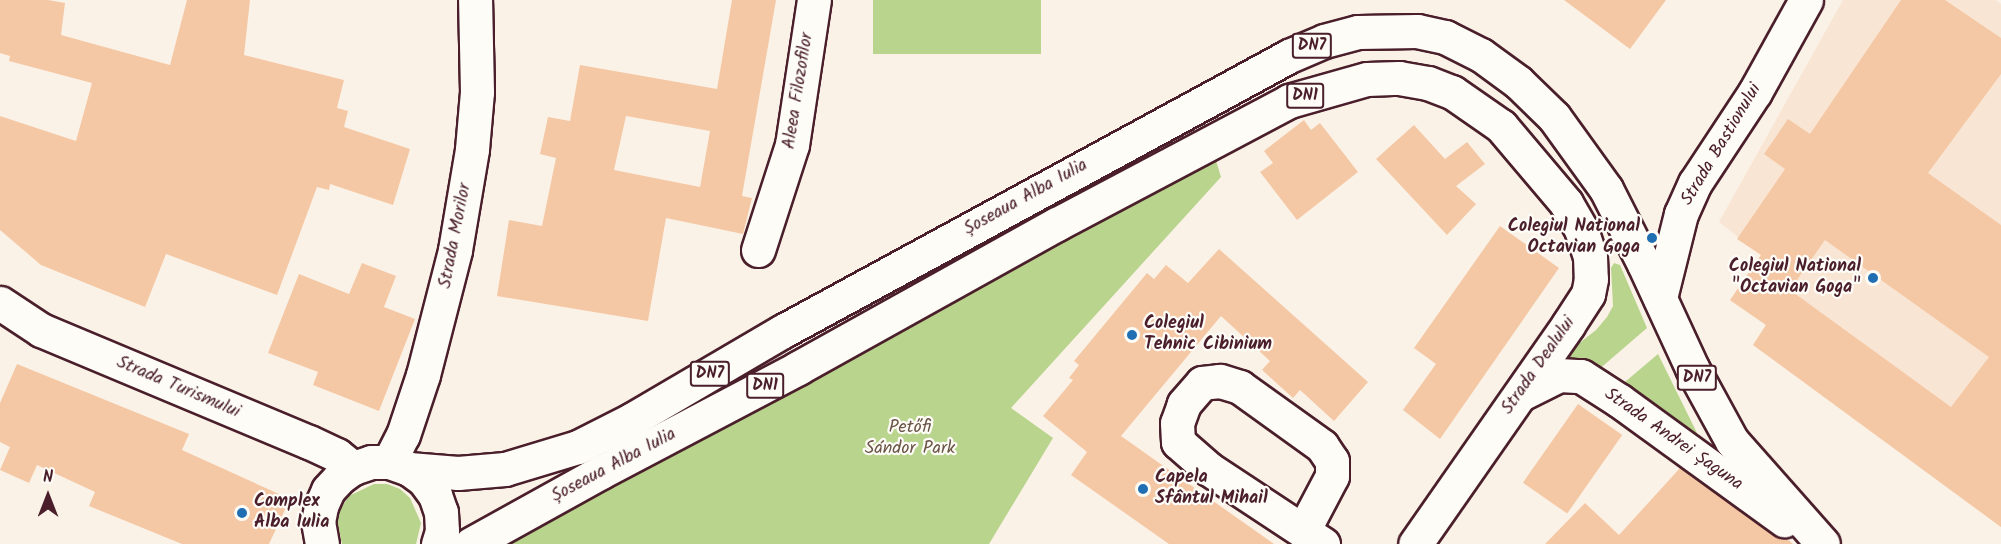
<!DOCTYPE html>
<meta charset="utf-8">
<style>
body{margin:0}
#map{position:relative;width:2001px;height:544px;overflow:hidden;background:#fbf2e7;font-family:Kalam,sans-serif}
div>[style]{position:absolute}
.built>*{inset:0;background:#f9e5d3}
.green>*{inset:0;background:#b9d48c;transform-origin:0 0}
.building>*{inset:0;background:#f5c8a5;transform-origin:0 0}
.roads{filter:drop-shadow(2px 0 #4a1f2b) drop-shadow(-2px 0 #4a1f2b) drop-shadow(0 2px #4a1f2b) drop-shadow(0 -2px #4a1f2b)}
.minor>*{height:33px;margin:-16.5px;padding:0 16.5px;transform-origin:16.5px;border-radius:16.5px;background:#fdfcf7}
.major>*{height:33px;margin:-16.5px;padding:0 16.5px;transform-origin:16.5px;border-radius:16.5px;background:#fdfcf7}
.dots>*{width:16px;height:16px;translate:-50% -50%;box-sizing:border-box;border:3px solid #fdfcf7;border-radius:50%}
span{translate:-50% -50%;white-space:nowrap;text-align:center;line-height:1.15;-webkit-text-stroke:4.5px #fdfcf7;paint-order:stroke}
.shield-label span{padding:2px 4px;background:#fdfcf7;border:2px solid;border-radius:4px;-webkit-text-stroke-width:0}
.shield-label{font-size:16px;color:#4a1f2b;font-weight:700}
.street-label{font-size:18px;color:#4a1f2b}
.poi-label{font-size:18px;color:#4a1f2b;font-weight:700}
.right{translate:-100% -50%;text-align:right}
.left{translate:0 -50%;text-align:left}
.park-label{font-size:18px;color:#6b5548}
.north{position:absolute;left:18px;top:466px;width:60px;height:60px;-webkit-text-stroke:4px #fdfcf7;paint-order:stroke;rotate:0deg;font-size:16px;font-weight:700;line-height:24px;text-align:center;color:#4a1f2b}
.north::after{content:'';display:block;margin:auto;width:21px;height:27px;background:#4a1f2b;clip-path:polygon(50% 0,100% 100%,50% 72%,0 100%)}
</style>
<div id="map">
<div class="built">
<div style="clip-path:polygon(1843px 0,1996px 0,2001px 4px,2001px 527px,1753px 345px,1766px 325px,1730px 301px,1761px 255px,1719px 222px)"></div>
</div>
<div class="green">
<div style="left:873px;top:0;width:168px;height:54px"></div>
<div style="clip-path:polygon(1213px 151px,1221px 177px,1011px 408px,1053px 438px,989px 544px,504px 544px)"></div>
<div style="clip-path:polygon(1614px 263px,1620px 265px,1647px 328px,1597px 371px,1563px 356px,1596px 330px,1607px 317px,1613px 306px,1611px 268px)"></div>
<div style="clip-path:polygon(1658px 354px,1697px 433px,1695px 439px,1619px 387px)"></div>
<div style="clip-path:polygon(374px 484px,387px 484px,400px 489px,410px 498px,421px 523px,416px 544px,342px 544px,337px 521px,341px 508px,349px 496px)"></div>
</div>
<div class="building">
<div style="clip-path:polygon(0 0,48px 0,65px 3px,61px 35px,170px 65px,187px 0,250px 0,244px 55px,344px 80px,337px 108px,348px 111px,344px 127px,410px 149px,393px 205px,330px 184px,329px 190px,317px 187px,277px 295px,166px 254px,145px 307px,41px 265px,0 230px,0 116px,76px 141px,92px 83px,9px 61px,10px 56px,0 53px)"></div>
<div style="clip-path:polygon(evenodd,732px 0,776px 0,742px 196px,752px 198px,743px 234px,666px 218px,648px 321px,497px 296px,509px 220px,542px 226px,556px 158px,540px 154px,548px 117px,570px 121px,580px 65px,717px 89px,732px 0,626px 116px,710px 131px,700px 187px,614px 170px,626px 116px)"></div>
<div style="clip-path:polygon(1564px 0,1666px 0,1630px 49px)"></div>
<div style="clip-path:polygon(evenodd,1901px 0,1945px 0,2001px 38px,2001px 74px,1928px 173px,2001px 225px,2001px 527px,1753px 345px,1766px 325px,1730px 300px,1761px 255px,1737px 239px,1785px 169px,1764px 154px,1788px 119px,1810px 134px,1901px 0,1825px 240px,1989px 357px,1951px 407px,1790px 290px,1825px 240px)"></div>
<div style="clip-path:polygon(1304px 120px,1311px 130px,1320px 123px,1358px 172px,1297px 220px,1260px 172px,1273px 163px,1264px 151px)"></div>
<div style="clip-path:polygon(1414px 125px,1445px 159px,1467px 142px,1485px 164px,1456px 186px,1476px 204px,1447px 235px,1376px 159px)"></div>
<div style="clip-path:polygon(1500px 226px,1559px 268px,1440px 439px,1403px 410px,1436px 364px,1414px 348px)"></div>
<div style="clip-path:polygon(1219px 249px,1368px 382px,1334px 421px,1300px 390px,1293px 398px,1262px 370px,1270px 361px,1221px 316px,1121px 436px,1274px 544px,1169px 544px,1071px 475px,1087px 452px,1043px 416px,1073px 380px,1069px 378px,1079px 365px,1074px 361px,1147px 273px,1154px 279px,1166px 265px,1188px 283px)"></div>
<div style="clip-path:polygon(362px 263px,396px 276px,384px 307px,415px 319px,379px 411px,313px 385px,318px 372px,268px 353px,299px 274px,349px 294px)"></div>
<div style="clip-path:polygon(17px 364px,189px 434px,182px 450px,290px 499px,269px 544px,182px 544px,89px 506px,95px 492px,37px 465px,29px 483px,0 470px,10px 447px,0 442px,0 403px)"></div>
<div style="left:1578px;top:404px;width:54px;height:96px;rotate:35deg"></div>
<div style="clip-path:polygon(1680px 468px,1773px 535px,1786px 538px,1793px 544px,1545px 544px,1585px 503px,1619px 535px)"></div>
</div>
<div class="roads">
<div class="minor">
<div style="left:758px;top:250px;width:110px;rotate:-72.1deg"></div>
<div style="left:792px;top:145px;width:147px;rotate:-81.4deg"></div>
<div style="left:1660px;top:298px;width:87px;rotate:-76deg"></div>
<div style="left:1681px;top:214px;width:34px;rotate:-66deg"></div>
<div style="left:1695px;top:183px;width:109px;rotate:-56.6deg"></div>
<div style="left:1755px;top:92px;width:105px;rotate:-61deg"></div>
<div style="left:389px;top:462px;width:30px;rotate:-63deg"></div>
<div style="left:403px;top:435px;width:63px;rotate:-71.6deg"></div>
<div style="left:423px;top:375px;width:129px;rotate:-75.6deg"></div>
<div style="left:455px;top:250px;width:102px;rotate:-80.4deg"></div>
<div style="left:472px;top:149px;width:57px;rotate:-85deg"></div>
<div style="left:477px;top:92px;width:92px;rotate:-91.2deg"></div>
<div style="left:1303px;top:531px;width:62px;rotate:-62.2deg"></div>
<div style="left:1332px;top:476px;width:15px;rotate:-90deg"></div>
<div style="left:1332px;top:461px;width:18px;rotate:-124deg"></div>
<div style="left:1322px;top:446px;width:101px;rotate:-144.3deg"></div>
<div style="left:1240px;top:387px;width:21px;rotate:-163deg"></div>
<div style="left:1220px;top:381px;width:18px;rotate:174deg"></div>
<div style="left:1202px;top:383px;width:28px;rotate:131deg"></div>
<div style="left:1184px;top:404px;width:20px;rotate:110deg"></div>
<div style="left:1177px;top:423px;width:19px;rotate:87deg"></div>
<div style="left:1178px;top:442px;width:41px;rotate:41.1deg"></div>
<div style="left:1209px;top:469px;width:113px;rotate:33.4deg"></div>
<div style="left:1303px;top:531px;width:24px;rotate:33deg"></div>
</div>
<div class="major">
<div style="left:0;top:303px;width:49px;rotate:33.4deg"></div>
<div style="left:41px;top:330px;width:290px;rotate:22.7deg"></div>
<div style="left:309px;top:442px;width:31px;rotate:25deg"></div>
<div style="left:337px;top:455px;width:21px;rotate:39deg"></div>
<div style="left:1521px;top:394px;width:42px;rotate:-26.6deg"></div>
<div style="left:1559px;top:375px;width:22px;rotate:3deg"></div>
<div style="left:1581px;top:376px;width:46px;rotate:32.7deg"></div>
<div style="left:1620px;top:401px;width:203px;rotate:36deg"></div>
<div style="left:409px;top:469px;width:49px;rotate:4.7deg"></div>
<div style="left:458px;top:473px;width:47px;rotate:-4.9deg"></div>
<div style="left:505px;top:469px;width:76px;rotate:-16.8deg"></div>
<div style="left:578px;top:447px;width:62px;rotate:-27deg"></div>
<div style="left:633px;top:419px;width:174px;rotate:-30.4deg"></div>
<div style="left:783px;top:331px;width:576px;rotate:-28.52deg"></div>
<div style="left:1289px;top:56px;width:38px;rotate:-23deg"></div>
<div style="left:1324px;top:41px;width:35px;rotate:-15deg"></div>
<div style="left:1358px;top:32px;width:59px;rotate:-1deg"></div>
<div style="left:1417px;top:31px;width:29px;rotate:12deg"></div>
<div style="left:1445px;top:37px;width:40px;rotate:26.6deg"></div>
<div style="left:1481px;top:55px;width:46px;rotate:36.1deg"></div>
<div style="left:1518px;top:82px;width:50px;rotate:44.2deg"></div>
<div style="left:1554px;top:117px;width:89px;rotate:54.2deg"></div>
<div style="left:1606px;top:189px;width:84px;rotate:63.1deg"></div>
<div style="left:1644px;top:264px;width:115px;rotate:65.2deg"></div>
<div style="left:1692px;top:368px;width:83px;rotate:61.3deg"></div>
<div style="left:1732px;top:441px;width:137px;rotate:48.5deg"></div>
<div style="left:322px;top:544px;width:22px;rotate:-100deg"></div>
<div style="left:318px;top:522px;width:16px;rotate:-79deg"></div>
<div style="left:321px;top:506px;width:17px;rotate:-66deg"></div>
<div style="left:328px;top:490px;width:16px;rotate:-47deg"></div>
<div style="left:339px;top:478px;width:17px;rotate:-36deg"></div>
<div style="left:353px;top:468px;width:19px;rotate:-18deg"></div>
<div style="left:371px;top:462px;width:18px"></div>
<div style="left:389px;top:462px;width:21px;rotate:19deg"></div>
<div style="left:409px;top:469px;width:19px;rotate:36deg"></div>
<div style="left:424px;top:480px;width:19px;rotate:54deg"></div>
<div style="left:435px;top:495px;width:18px;rotate:71deg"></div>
<div style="left:441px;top:512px;width:19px;rotate:87deg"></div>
<div style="left:442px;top:531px;width:14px;rotate:107deg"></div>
<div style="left:471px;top:544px;width:149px;rotate:-29deg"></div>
<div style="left:601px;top:472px;width:223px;rotate:-27.8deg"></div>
<div style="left:798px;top:368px;width:296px;rotate:-29.1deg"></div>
<div style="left:1057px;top:224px;width:263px;rotate:-27.9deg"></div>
<div style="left:1289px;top:101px;width:81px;rotate:-15.8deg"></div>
<div style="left:1367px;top:79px;width:32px;rotate:-2deg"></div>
<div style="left:1399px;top:78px;width:29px;rotate:10deg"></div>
<div style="left:1428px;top:83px;width:26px;rotate:21deg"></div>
<div style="left:1452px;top:92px;width:60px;rotate:34.8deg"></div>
<div style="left:1501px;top:126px;width:101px;rotate:49.8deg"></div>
<div style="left:1566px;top:203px;width:30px;rotate:60deg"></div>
<div style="left:1581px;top:229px;width:28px;rotate:72deg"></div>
<div style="left:1590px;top:256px;width:23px;rotate:88deg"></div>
<div style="left:1591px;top:279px;width:15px;rotate:101deg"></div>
<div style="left:1588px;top:294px;width:37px;rotate:123deg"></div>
<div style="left:1568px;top:325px;width:267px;rotate:124.9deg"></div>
</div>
</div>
<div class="dots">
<div style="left:1652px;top:238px;background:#1f6fb2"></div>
<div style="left:1873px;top:278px;background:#1f6fb2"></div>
<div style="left:1132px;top:335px;background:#1f6fb2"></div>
<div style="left:1143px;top:489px;background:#1f6fb2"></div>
<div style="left:242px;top:513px;background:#1f6fb2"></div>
</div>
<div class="shield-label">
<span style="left:1312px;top:46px">DN7</span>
<span style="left:1305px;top:96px">DN1</span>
<span style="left:710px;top:374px">DN7</span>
<span style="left:1697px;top:378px">DN7</span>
<span style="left:765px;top:386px">DN1</span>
</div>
<div class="street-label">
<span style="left:799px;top:91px;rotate:-81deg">Aleea Filozofilor</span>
<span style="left:1722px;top:145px;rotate:-59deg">Strada Bastionului</span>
<span style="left:1026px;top:198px;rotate:-29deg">Șoseaua Alba Iulia</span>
<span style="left:456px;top:236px;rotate:-79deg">Strada Morilor</span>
<span style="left:1539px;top:366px;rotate:-55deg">Strada Dealului</span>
<span style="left:178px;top:388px;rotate:23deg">Strada Turismului</span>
<span style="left:1673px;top:440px;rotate:35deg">Strada Andrei Șaguna</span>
<span style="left:614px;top:466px;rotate:-28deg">Șoseaua Alba Iulia</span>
</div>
<div class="poi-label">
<span class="right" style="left:1640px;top:238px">Colegiul National<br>Octavian Goga</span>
<span class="right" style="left:1861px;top:278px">Colegiul National<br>"Octavian Goga"</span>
<span class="left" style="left:1144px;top:335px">Colegiul<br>Tehnic Cibinium</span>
<span class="left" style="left:1155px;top:489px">Capela<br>Sfântul Mihail</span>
<span class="left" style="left:254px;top:513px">Complex<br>Alba Iulia</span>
</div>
<div class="park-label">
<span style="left:910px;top:439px">Petőfi<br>Sándor Park</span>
</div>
<div class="north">N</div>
</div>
